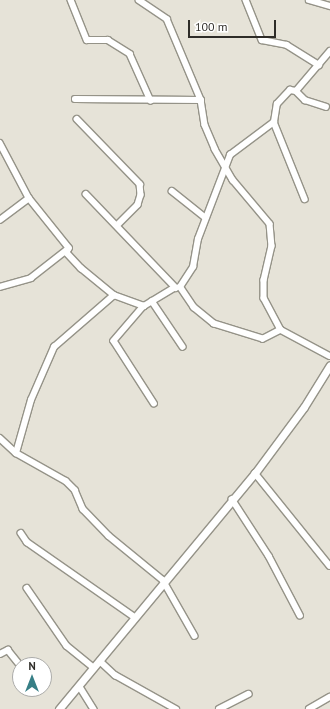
<!DOCTYPE html>
<style>
body{margin:0}
#map{position:relative;width:330px;height:709px;overflow:hidden;background:#e6e3d8;font-family:"PT Sans",sans-serif}
div>[style]{position:absolute}
.roads{filter:drop-shadow(1px 0 #959388) drop-shadow(-1px 0 #959388) drop-shadow(0 1px #959388) drop-shadow(0 -1px #959388)}
.minor>*{height:5.5px;margin:-2.75px;padding:0 2.75px;transform-origin:2.75px;border-radius:2.75px;background:#fff}
.tertiary>*{height:7px;margin:-3.5px;padding:0 3.5px;transform-origin:3.5px;border-radius:3.5px;background:#fff}
span{translate:-50% -50%;white-space:nowrap;text-align:center;line-height:1.15;-webkit-text-stroke:4px #fff;paint-order:stroke}
.north{position:absolute;left:12px;top:657px;width:40px;height:40px;box-sizing:border-box;background:#fff;border:1px solid #ababa9;border-radius:50%;rotate:0deg;font-size:11px;font-weight:700;line-height:16px;text-align:center;color:#2e2c28}
.north::after{content:'';display:block;margin:auto;width:14px;height:18px;background:#377f86;clip-path:polygon(50% 0,100% 100%,50% 72%,0 100%)}
.scale{position:absolute;left:188px;top:20px;width:88px;height:18px;box-sizing:border-box;border:2px solid #2e2c28;border-top:0;padding-left:5px;font-size:12px;line-height:14px;white-space:nowrap;color:#2e2c28;-webkit-text-stroke:3px #fff;paint-order:stroke}
</style>
<div id="map">
<div class="roads">
<div class="minor">
<div style="left:71px;top:0;width:43px;rotate:68.2deg"></div>
<div style="left:87px;top:40px;width:21px"></div>
<div style="left:108px;top:40px;width:26px;rotate:32deg"></div>
<div style="left:130px;top:54px;width:51px;rotate:65.9deg"></div>
<div style="left:139px;top:0;width:34px;rotate:34deg"></div>
<div style="left:167px;top:19px;width:88px;rotate:67.2deg"></div>
<div style="left:201px;top:100px;width:25px;rotate:81deg"></div>
<div style="left:205px;top:125px;width:26px;rotate:67deg"></div>
<div style="left:215px;top:149px;width:36px;rotate:60deg"></div>
<div style="left:233px;top:180px;width:57px;rotate:49.9deg"></div>
<div style="left:270px;top:224px;width:22px;rotate:85deg"></div>
<div style="left:272px;top:246px;width:35px;rotate:103deg"></div>
<div style="left:264px;top:280px;width:18px;rotate:90deg"></div>
<div style="left:264px;top:298px;width:36px;rotate:62deg"></div>
<div style="left:281px;top:330px;width:55px;rotate:28deg"></div>
<div style="left:246px;top:0;width:43px;rotate:68.2deg"></div>
<div style="left:262px;top:40px;width:25px;rotate:11deg"></div>
<div style="left:287px;top:45px;width:38px;rotate:32deg"></div>
<div style="left:309px;top:0;width:22px;rotate:16deg"></div>
<div style="left:296px;top:91px;width:13px;rotate:45deg"></div>
<div style="left:305px;top:100px;width:22px;rotate:18deg"></div>
<div style="left:75px;top:99px;width:126px;rotate:0.5deg"></div>
<div style="left:77px;top:119px;width:91px;rotate:45.9deg"></div>
<div style="left:140px;top:184px;width:11px;rotate:85deg"></div>
<div style="left:141px;top:195px;width:10px;rotate:107deg"></div>
<div style="left:138px;top:205px;width:27px;rotate:135deg"></div>
<div style="left:274px;top:122px;width:83px;rotate:68.1deg"></div>
<div style="left:0;top:143px;width:62px;rotate:62.2deg"></div>
<div style="left:29px;top:198px;width:64px;rotate:51.3deg"></div>
<div style="left:69px;top:248px;width:5px;rotate:112deg"></div>
<div style="left:67px;top:253px;width:21px;rotate:47deg"></div>
<div style="left:81px;top:268px;width:43px;rotate:39.3deg"></div>
<div style="left:114px;top:295px;width:32px;rotate:20deg"></div>
<div style="left:144px;top:306px;width:35px;rotate:-31deg"></div>
<div style="left:172px;top:191px;width:43px;rotate:38.5deg"></div>
<div style="left:86px;top:194px;width:130px;rotate:46.2deg"></div>
<div style="left:0;top:220px;width:36px;rotate:-37deg"></div>
<div style="left:0;top:287px;width:32px;rotate:-16deg"></div>
<div style="left:31px;top:278px;width:47px;rotate:-38.1deg"></div>
<div style="left:152px;top:301px;width:55px;rotate:56deg"></div>
<div style="left:144px;top:306px;width:46px;rotate:130.6deg"></div>
<div style="left:114px;top:341px;width:74px;rotate:57.2deg"></div>
<div style="left:281px;top:330px;width:20px;rotate:153deg"></div>
<div style="left:263px;top:339px;width:51px;rotate:-163deg"></div>
<div style="left:214px;top:324px;width:26px;rotate:-141deg"></div>
<div style="left:194px;top:308px;width:25px;rotate:-124deg"></div>
<div style="left:180px;top:287px;width:24px;rotate:-57deg"></div>
<div style="left:193px;top:267px;width:28px;rotate:-80deg"></div>
<div style="left:198px;top:239px;width:90px;rotate:-69.1deg"></div>
<div style="left:230px;top:155px;width:55px;rotate:-36.9deg"></div>
<div style="left:274px;top:122px;width:18px;rotate:-81deg"></div>
<div style="left:277px;top:104px;width:19px;rotate:-47deg"></div>
<div style="left:290px;top:90px;width:6px;rotate:9deg"></div>
<div style="left:296px;top:91px;width:52px;rotate:-49.6deg"></div>
<div style="left:0;top:438px;width:22px;rotate:43deg"></div>
<div style="left:16px;top:453px;width:57px;rotate:29.2deg"></div>
<div style="left:66px;top:481px;width:13px;rotate:45deg"></div>
<div style="left:75px;top:490px;width:21px;rotate:67deg"></div>
<div style="left:83px;top:509px;width:37px;rotate:46deg"></div>
<div style="left:109px;top:536px;width:70px;rotate:39.2deg"></div>
<div style="left:163px;top:580px;width:64px;rotate:60.3deg"></div>
<div style="left:16px;top:453px;width:55px;rotate:-74.2deg"></div>
<div style="left:31px;top:400px;width:58px;rotate:-66.5deg"></div>
<div style="left:54px;top:347px;width:79px;rotate:-40.9deg"></div>
<div style="left:255px;top:473px;width:119px;rotate:51.1deg"></div>
<div style="left:232px;top:499px;width:68px;rotate:57deg"></div>
<div style="left:269px;top:556px;width:67px;rotate:62.3deg"></div>
<div style="left:21px;top:533px;width:11px;rotate:56deg"></div>
<div style="left:27px;top:542px;width:129px;rotate:34.9deg"></div>
<div style="left:27px;top:588px;width:70px;rotate:55.4deg"></div>
<div style="left:67px;top:646px;width:35px;rotate:39deg"></div>
<div style="left:0;top:654px;width:9px;rotate:-27deg"></div>
<div style="left:8px;top:650px;width:19px;rotate:51deg"></div>
<div style="left:100px;top:661px;width:21px;rotate:43deg"></div>
<div style="left:115px;top:675px;width:70px;rotate:29.1deg"></div>
<div style="left:80px;top:687px;width:26px;rotate:58deg"></div>
<div style="left:219px;top:709px;width:33px;rotate:-27deg"></div>
<div style="left:309px;top:709px;width:24px;rotate:-30deg"></div>
</div>
<div class="tertiary">
<div style="left:59px;top:709px;width:307px;rotate:-50.3deg"></div>
<div style="left:255px;top:473px;width:82px;rotate:-53.4deg"></div>
<div style="left:304px;top:407px;width:49px;rotate:-58.2deg"></div>
</div>
</div>
<div class="north">N</div>
<div class="scale">100 m</div>
</div>
